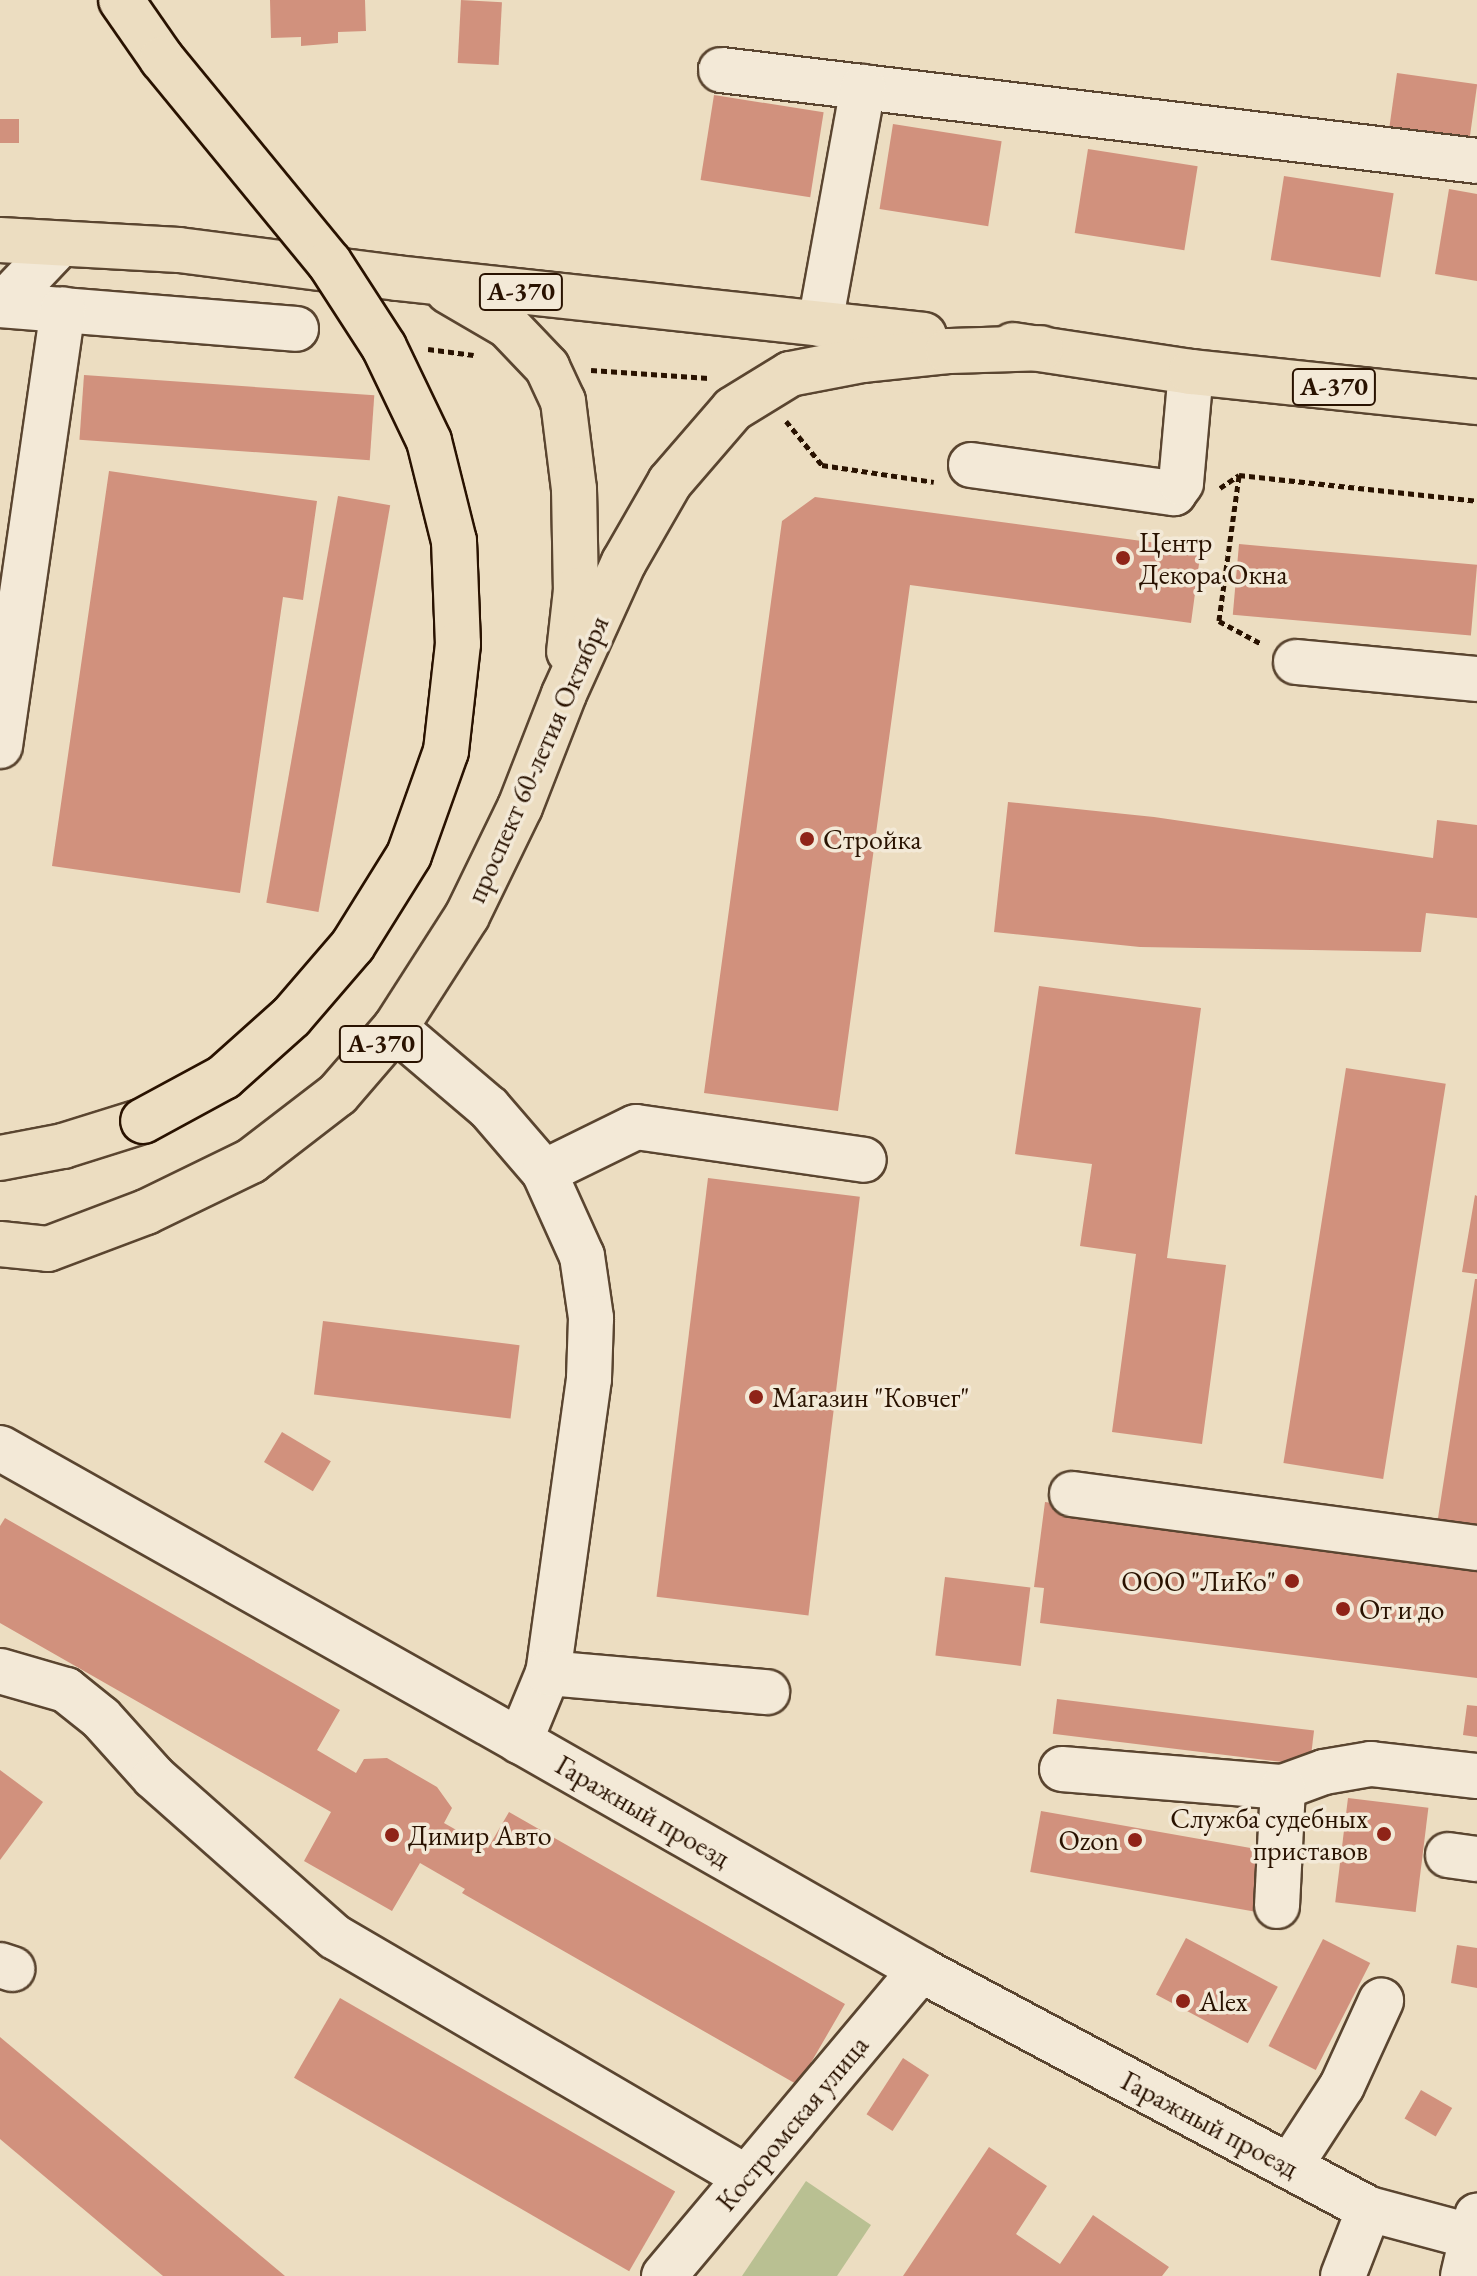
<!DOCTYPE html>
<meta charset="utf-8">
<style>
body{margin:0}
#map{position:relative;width:1477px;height:2276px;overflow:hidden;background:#ecddc1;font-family:"EB Garamond",serif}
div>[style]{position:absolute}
.green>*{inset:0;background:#b9c092}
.building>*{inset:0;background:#d1917d;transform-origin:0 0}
.path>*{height:5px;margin-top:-2.5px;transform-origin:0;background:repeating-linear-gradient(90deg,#291200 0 6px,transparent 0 10px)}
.roads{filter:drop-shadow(2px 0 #5a4530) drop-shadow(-2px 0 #5a4530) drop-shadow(0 2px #5a4530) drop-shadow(0 -2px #5a4530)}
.minor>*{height:44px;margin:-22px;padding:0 22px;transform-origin:22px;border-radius:22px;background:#f3e9d7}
.highway>*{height:44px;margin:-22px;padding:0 22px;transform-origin:22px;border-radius:22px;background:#ecddc1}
.bridges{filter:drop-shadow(2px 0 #291200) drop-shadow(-2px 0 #291200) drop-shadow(0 2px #291200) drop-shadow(0 -2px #291200)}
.highway-bridge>*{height:44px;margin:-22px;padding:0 22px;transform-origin:22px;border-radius:22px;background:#ecddc1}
.dots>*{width:22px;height:22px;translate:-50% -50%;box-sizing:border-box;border:4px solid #f3e9d7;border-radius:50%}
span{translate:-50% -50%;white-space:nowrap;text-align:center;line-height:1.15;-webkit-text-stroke:7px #f3e9d7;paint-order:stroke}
.shield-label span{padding:2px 6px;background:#f3e9d7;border:2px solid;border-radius:6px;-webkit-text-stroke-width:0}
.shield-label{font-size:26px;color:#291200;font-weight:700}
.poi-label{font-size:28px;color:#291200}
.left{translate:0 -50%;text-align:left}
.right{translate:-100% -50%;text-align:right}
.street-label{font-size:28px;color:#291200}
</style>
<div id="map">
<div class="green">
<div style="clip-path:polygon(806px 2181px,871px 2225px,837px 2276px,742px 2276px)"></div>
</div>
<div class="building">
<div style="clip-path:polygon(270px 0,365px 0,366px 31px,338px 32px,338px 43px,301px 46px,301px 37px,271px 38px)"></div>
<div style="left:461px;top:0;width:41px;height:63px;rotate:3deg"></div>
<div style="left:1397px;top:73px;width:81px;height:66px;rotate:8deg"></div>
<div style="left:714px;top:95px;width:111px;height:86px;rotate:9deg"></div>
<div style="left:0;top:119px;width:19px;height:24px"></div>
<div style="left:893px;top:124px;width:110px;height:86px;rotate:9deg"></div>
<div style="left:1088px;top:149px;width:111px;height:85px;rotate:9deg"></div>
<div style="left:1284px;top:176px;width:111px;height:85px;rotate:9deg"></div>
<div style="clip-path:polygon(1449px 189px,1477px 194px,1477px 281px,1435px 274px)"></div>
<div style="left:84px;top:375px;width:291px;height:65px;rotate:4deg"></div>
<div style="clip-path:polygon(109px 471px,317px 501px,303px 600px,283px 597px,240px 893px,52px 866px)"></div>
<div style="left:338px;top:496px;width:53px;height:413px;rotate:10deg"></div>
<div style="clip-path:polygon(815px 497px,1201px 549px,1191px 623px,910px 585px,838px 1111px,704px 1093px,782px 521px)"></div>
<div style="left:1239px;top:544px;width:239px;height:71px;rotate:5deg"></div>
<div style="clip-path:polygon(1008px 802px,1154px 817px,1433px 858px,1437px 820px,1477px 825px,1477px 918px,1426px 913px,1421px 952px,1140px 947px,994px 932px)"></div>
<div style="clip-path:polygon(1039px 986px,1201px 1008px,1167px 1258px,1226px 1265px,1202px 1444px,1112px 1432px,1136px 1254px,1080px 1246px,1092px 1164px,1015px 1154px)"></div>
<div style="left:1346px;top:1068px;width:101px;height:400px;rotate:9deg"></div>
<div style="left:708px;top:1178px;width:153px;height:422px;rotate:7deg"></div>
<div style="clip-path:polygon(1475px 1195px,1477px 1196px,1477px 1274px,1462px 1272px)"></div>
<div style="clip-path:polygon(1475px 1279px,1477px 1279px,1477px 1537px,1436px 1531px)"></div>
<div style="left:323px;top:1321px;width:198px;height:74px;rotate:7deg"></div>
<div style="left:282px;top:1432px;width:57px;height:35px;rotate:31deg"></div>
<div style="clip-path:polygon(1045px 1502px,1477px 1559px,1477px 1678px,1040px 1623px,1044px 1588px,1034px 1587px)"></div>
<div style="clip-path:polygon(5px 1518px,340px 1710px,317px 1750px,356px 1773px,364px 1759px,387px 1758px,437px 1787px,452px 1808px,444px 1823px,488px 1848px,509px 1812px,845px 2004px,798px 2085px,462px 1893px,465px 1889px,420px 1863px,392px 1911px,304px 1861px,331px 1812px,0 1623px,0 1526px)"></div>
<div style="left:945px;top:1577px;width:86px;height:79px;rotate:7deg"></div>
<div style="left:1057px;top:1699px;width:259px;height:35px;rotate:7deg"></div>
<div style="clip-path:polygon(1467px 1705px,1477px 1706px,1477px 1737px,1463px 1735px)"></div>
<div style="clip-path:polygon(0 1770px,43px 1802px,0 1860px)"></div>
<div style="left:1348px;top:1798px;width:81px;height:105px;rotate:7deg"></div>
<div style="left:1041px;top:1811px;width:233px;height:62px;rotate:10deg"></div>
<div style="left:1186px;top:1938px;width:104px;height:64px;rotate:28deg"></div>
<div style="left:1323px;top:1939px;width:53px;height:120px;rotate:27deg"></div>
<div style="clip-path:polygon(1457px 1945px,1477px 1948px,1477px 1988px,1451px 1983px)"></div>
<div style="left:340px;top:1998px;width:387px;height:92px;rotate:30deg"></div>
<div style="clip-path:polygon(0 2037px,285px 2276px,163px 2276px,0 2139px)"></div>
<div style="left:903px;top:2058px;width:31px;height:67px;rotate:33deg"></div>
<div style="left:1421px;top:2090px;width:36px;height:33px;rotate:30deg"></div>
<div style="clip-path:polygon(989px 2147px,1047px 2186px,1016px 2234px,1060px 2264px,1093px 2215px,1169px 2267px,1162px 2276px,903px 2276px)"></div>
</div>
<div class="path">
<div style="left:428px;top:349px;width:46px;rotate:7.4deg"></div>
<div style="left:591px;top:370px;width:118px;rotate:3.9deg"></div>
<div style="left:786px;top:421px;width:57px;rotate:50.7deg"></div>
<div style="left:822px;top:465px;width:113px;rotate:8.6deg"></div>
<div style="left:1239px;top:476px;width:146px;rotate:97.9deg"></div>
<div style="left:1219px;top:621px;width:47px;rotate:28.2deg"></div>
<div style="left:1220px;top:488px;width:23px;rotate:-34deg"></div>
<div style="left:1239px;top:475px;width:239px;rotate:6.2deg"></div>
</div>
<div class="roads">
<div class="minor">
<div style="left:721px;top:70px;width:761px;rotate:6.86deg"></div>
<div style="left:0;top:305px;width:297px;rotate:4.6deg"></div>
<div style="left:2px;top:305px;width:84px;rotate:-46.4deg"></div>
<div style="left:820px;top:324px;width:241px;rotate:-79.7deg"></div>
<div style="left:971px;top:465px;width:205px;rotate:7.9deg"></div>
<div style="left:1174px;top:493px;width:12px;rotate:-55deg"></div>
<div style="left:1181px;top:483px;width:111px;rotate:-84.9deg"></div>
<div style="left:1296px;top:662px;width:182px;rotate:5.4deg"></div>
<div style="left:0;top:746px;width:441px;rotate:-81.8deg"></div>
<div style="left:395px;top:1028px;width:123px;rotate:40.4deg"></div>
<div style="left:489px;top:1108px;width:84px;rotate:49.3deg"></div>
<div style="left:544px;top:1172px;width:92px;rotate:65.7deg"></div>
<div style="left:582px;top:1256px;width:63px;rotate:81.7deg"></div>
<div style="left:591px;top:1318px;width:61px;rotate:91.9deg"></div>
<div style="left:589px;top:1379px;width:297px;rotate:97.9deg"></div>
<div style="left:548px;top:1673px;width:74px;rotate:112.4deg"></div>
<div style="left:520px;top:1741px;width:462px;rotate:29.7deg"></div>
<div style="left:921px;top:1970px;width:508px;rotate:28.08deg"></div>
<div style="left:1369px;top:2209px;width:112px;rotate:15deg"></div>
<div style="left:544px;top:1172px;width:102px;rotate:-26.1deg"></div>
<div style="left:636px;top:1127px;width:230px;rotate:8.2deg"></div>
<div style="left:0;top:1448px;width:597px;rotate:29.4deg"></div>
<div style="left:1072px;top:1494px;width:409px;rotate:7.6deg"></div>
<div style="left:0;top:1671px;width:69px;rotate:16.1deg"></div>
<div style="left:66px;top:1690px;width:45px;rotate:38.7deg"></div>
<div style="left:101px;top:1718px;width:79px;rotate:48.1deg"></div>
<div style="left:154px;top:1777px;width:242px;rotate:41.5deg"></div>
<div style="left:335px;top:1937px;width:475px;rotate:30.3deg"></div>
<div style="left:548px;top:1673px;width:220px;rotate:5deg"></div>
<div style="left:1062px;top:1769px;width:222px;rotate:4.7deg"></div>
<div style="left:1283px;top:1787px;width:44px;rotate:-20.1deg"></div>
<div style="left:1324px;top:1772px;width:48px;rotate:-9.7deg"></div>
<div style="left:1371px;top:1764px;width:107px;rotate:6.5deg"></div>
<div style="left:1448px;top:1855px;width:29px;rotate:8deg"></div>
<div style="left:1277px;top:1906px;width:119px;rotate:-87.1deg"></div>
<div style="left:0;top:1965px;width:13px;rotate:18deg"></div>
<div style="left:1290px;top:2166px;width:95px;rotate:-57deg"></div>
<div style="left:1342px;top:2086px;width:94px;rotate:-65.4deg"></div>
<div style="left:664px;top:2276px;width:400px;rotate:-50deg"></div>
<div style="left:1343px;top:2276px;width:72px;rotate:-68.8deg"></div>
<div style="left:1463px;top:2276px;width:62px;rotate:-76.9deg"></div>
</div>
<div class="highway">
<div style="left:0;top:240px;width:179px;rotate:3.2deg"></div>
<div style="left:179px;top:250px;width:220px;rotate:7.3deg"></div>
<div style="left:397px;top:278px;width:530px;rotate:6.17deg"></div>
<div style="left:448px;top:291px;width:69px;rotate:30.3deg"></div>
<div style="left:508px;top:326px;width:57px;rotate:46.4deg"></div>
<div style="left:547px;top:367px;width:38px;rotate:65deg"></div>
<div style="left:563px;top:401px;width:89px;rotate:82.9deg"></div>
<div style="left:574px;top:489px;width:101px;rotate:88.9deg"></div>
<div style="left:576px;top:590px;width:62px;rotate:96.4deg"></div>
<div style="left:1013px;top:345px;width:180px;rotate:8.6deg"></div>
<div style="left:1191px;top:372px;width:288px;rotate:6deg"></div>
<div style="left:0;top:1158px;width:64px;rotate:-10.8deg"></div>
<div style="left:63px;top:1146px;width:84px;rotate:-17.4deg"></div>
<div style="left:0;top:1244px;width:48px;rotate:5.9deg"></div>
<div style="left:48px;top:1249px;width:105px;rotate:-20.7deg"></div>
<div style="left:146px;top:1212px;width:117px;rotate:-25.9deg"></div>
<div style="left:251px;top:1161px;width:110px;rotate:-37.6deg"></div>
<div style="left:338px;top:1094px;width:87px;rotate:-49.2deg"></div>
<div style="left:395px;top:1028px;width:133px;rotate:-57.3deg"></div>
<div style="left:467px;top:916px;width:121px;rotate:-64.1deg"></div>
<div style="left:520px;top:807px;width:121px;rotate:-68.7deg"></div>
<div style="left:564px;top:694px;width:145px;rotate:-65.6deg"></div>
<div style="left:624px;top:562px;width:92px;rotate:-60.1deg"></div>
<div style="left:670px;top:482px;width:96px;rotate:-49.2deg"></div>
<div style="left:733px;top:409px;width:67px;rotate:-31.6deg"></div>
<div style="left:790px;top:374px;width:73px;rotate:-11deg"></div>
<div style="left:862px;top:360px;width:86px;rotate:-6deg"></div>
<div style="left:948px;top:351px;width:93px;rotate:-1.8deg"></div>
</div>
</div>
<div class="bridges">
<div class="highway-bridge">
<div style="left:121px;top:0;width:72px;rotate:55.2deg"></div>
<div style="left:162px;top:59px;width:263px;rotate:50.6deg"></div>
<div style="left:329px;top:262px;width:101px;rotate:57.1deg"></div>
<div style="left:384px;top:347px;width:104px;rotate:64.4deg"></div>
<div style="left:429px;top:441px;width:103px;rotate:76deg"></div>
<div style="left:454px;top:541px;width:103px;rotate:87.8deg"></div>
<div style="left:458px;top:644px;width:108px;rotate:96.4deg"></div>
<div style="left:446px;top:751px;width:110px;rotate:109.6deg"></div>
<div style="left:409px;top:855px;width:106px;rotate:121.9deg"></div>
<div style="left:353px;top:945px;width:95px;rotate:130.7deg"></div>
<div style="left:291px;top:1017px;width:90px;rotate:138.2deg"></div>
<div style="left:224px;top:1077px;width:92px;rotate:151.5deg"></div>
</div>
</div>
<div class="dots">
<div style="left:1123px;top:558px;background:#8f2418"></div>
<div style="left:807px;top:839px;background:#8f2418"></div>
<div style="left:756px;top:1397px;background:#8f2418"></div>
<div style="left:1292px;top:1581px;background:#8f2418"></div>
<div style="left:1343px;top:1609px;background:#8f2418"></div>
<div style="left:1384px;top:1834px;background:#8f2418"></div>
<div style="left:392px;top:1835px;background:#8f2418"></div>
<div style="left:1135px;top:1840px;background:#8f2418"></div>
<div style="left:1183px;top:2001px;background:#8f2418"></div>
</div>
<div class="shield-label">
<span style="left:521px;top:292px">А-370</span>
<span style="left:1334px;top:387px">А-370</span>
<span style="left:381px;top:1044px">А-370</span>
</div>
<div class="poi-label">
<span class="left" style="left:1139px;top:558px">Центр<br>Декора Окна</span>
<span class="left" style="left:823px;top:839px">Стройка</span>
<span class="left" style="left:772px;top:1397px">Магазин "Ковчег"</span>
<span class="right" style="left:1276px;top:1581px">ООО "ЛиКо"</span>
<span class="left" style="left:1359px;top:1609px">От и до</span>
<span class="right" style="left:1368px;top:1834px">Служба судебных<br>приставов</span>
<span class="left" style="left:408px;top:1835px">Димир Авто</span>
<span class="right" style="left:1119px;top:1840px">Ozon</span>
<span class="left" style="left:1199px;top:2001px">Alex</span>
</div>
<div class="street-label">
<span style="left:537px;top:759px;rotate:-66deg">проспект 60-летия Октября</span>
<span style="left:643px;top:1811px;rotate:30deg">Гаражный проезд</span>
<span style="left:792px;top:2123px;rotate:-50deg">Костромская улица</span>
<span style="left:1210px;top:2124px;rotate:28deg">Гаражный проезд</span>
</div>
</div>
